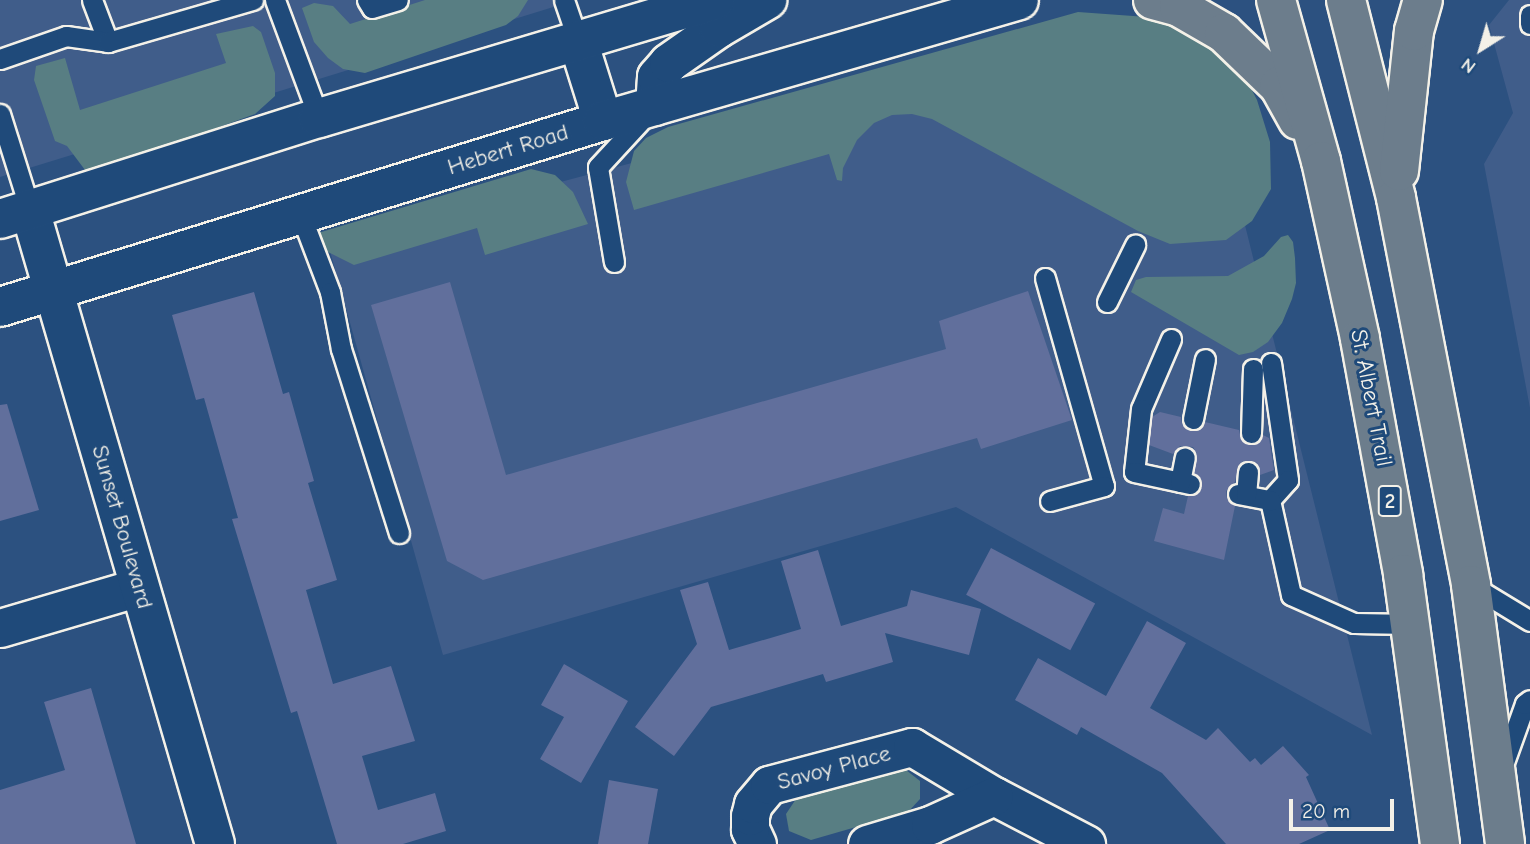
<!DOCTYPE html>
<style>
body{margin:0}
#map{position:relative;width:1530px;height:844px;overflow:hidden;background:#2c5180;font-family:"Comic Neue",sans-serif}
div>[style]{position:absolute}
.built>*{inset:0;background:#405d8a}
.green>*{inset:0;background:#587e83}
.building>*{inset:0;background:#616f9c;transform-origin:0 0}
.roads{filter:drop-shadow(2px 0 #f4f1e8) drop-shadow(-2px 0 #f4f1e8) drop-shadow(0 2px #f4f1e8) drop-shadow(0 -2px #f4f1e8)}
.lane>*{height:19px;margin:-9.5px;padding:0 9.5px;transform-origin:9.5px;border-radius:9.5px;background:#1f4a7a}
.street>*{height:37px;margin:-18.5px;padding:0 18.5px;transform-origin:18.5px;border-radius:18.5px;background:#1f4a7a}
.secondary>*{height:38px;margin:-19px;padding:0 19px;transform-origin:19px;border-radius:19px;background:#1f4a7a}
.primary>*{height:38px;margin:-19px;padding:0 19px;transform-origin:19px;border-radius:19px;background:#6c7d8c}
span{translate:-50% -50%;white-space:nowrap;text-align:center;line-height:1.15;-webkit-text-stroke:6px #1f4a7a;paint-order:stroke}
.shield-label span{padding:2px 5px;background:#1f4a7a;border:2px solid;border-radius:5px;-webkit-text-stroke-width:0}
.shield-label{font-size:21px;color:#f4f1e8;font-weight:700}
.street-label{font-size:23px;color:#f4f1e8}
.north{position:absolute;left:1446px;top:14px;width:70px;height:70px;-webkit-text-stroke:5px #1f4a7a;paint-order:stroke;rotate:217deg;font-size:19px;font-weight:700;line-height:28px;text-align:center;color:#f4f1e8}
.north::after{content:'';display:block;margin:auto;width:24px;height:32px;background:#f4f1e8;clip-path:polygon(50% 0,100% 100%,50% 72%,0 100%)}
.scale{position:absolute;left:1289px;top:799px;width:105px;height:32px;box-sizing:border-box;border:4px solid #f4f1e8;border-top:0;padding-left:9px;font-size:21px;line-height:24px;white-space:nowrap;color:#f4f1e8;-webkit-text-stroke:5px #1f4a7a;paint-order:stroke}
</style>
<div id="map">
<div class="built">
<div style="clip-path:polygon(0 0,576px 0,0 177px)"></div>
<div style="clip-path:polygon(1509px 0,1530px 0,1530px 408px,1484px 164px,1513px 113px,1489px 25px)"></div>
<div style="clip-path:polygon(1044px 53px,1228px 157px,1372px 735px,956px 507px,443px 655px,328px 244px)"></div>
</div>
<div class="green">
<div style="clip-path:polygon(425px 0,528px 0,518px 16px,506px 25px,365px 73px,343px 69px,328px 58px,314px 42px,302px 8px,314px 3px,333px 6px,350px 24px)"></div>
<div style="clip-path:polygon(1078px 12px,1147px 17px,1180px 24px,1239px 65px,1257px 100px,1270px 142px,1271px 189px,1252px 221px,1226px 240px,1170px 244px,1138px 231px,932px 119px,912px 114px,892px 115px,874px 123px,857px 140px,843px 168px,842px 181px,837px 180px,829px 154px,634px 210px,626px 182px,634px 151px,646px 138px,668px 127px)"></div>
<div style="clip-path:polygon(253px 26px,261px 32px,275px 73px,275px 96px,255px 114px,109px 167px,85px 170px,67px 146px,55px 141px,34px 80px,36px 66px,65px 58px,80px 110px,226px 63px,216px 34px)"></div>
<div style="clip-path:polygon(531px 169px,555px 175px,573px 192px,588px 224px,485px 255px,477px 228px,354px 265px,322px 249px,318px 233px)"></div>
<div style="clip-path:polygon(1288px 235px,1293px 242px,1295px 258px,1296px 283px,1292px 299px,1282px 323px,1268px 342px,1253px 352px,1239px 355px,1131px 292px,1136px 280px,1146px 277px,1228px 276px,1264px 256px,1281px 237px)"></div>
<div style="clip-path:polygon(897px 769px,906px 770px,920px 781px,920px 799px,908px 812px,811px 840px,789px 831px,786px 814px,796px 799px)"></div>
</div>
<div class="building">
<div style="clip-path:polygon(450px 282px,506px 475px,946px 349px,939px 321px,1028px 291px,1072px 420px,981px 449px,977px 438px,483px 580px,447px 561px,371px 305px)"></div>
<div style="clip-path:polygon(254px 292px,283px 394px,289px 392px,314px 481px,308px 483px,337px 580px,306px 590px,333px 684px,391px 666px,415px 741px,362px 756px,378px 810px,435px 793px,446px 831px,403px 844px,337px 844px,297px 711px,291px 713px,232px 519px,238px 518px,204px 398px,196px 400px,172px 315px)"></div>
<div style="clip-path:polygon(7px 404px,39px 510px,0 521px,0 405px)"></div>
<div style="clip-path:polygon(1160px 412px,1181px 417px,1182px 424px,1190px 431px,1198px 430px,1205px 422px,1239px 430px,1241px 439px,1250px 445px,1257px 443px,1263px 435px,1269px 438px,1274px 470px,1260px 475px,1256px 462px,1243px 461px,1238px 466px,1235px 482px,1226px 491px,1227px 499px,1235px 506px,1224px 560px,1154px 541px,1163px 508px,1184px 514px,1188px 496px,1199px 493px,1202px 486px,1201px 480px,1194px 473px,1197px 454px,1193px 447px,1180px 446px,1173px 454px,1149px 445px,1152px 417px)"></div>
<div style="left:991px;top:548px;width:118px;height:53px;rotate:28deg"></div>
<div style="clip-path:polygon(818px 550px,841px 626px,907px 606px,911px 590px,981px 609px,969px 655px,885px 633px,893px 662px,826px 682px,823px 674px,711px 707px,674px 756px,635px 727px,697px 644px,680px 590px,708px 582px,729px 650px,801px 629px,781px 561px)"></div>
<div style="clip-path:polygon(1147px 621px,1186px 643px,1150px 708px,1206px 740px,1218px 728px,1250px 762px,1255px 758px,1261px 765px,1283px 746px,1309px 775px,1306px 777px,1330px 830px,1299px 844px,1226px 844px,1162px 773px,1081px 727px,1077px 735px,1015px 700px,1038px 658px,1106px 696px)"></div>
<div style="clip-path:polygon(564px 664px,628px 701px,581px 783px,540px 759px,564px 717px,541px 705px)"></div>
<div style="clip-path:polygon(91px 688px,136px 844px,0 844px,0 790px,65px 770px,44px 702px)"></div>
<div style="clip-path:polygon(609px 780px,658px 789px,648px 844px,598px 844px)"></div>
</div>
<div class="roads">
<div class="lane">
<div style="left:92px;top:0;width:45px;rotate:69.1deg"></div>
<div style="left:275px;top:0;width:126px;rotate:69.6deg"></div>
<div style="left:367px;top:0;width:9px;rotate:58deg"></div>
<div style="left:372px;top:8px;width:27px;rotate:-17deg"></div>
<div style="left:564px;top:0;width:43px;rotate:71.1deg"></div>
<div style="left:1530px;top:15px;width:9px;rotate:90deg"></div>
<div style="left:0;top:59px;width:70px;rotate:-19.2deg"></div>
<div style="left:66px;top:36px;width:42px;rotate:8.1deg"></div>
<div style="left:108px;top:42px;width:151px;rotate:-16.2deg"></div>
<div style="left:0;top:114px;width:101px;rotate:72.6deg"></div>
<div style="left:300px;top:213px;width:85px;rotate:69.2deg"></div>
<div style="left:330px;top:292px;width:58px;rotate:79.1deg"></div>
<div style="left:341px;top:349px;width:193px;rotate:72.5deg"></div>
<div style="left:614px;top:262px;width:96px;rotate:-99.6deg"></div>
<div style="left:598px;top:167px;width:71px;rotate:-47.3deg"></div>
<div style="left:1045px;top:278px;width:216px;rotate:74.2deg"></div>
<div style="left:1104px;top:486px;width:56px;rotate:164.5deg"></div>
<div style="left:1107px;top:302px;width:64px;rotate:-63.8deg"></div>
<div style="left:1171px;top:339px;width:76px;rotate:113.2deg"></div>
<div style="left:1141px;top:409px;width:63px;rotate:96.3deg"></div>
<div style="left:1134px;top:472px;width:57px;rotate:12.1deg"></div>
<div style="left:1271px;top:363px;width:118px;rotate:81.7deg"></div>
<div style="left:1288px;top:480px;width:27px;rotate:132deg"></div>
<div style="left:1270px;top:500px;width:97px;rotate:77.5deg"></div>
<div style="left:1291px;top:595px;width:69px;rotate:24deg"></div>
<div style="left:1354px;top:623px;width:57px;rotate:1deg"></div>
<div style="left:1193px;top:419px;width:61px;rotate:-78.7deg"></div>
<div style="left:1251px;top:433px;width:64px;rotate:-88.2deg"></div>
<div style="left:1180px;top:482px;width:25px;rotate:-79deg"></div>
<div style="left:1238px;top:494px;width:33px;rotate:11deg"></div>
<div style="left:1246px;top:495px;width:23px;rotate:-85deg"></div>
<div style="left:1471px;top:585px;width:69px;rotate:31.4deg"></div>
<div style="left:1503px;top:765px;width:65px;rotate:-70.2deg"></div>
<div style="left:1525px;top:704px;width:6px;rotate:-39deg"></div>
</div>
<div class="street">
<div style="left:0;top:628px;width:145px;rotate:-16.4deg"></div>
<div style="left:757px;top:844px;width:17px;rotate:-115deg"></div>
<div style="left:750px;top:829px;width:13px;rotate:-90deg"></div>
<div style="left:750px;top:816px;width:12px;rotate:-76deg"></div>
<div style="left:753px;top:804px;width:25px;rotate:-50deg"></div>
<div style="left:769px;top:785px;width:148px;rotate:-14.9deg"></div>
<div style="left:912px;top:747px;width:96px;rotate:30.9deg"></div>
<div style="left:994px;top:796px;width:104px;rotate:27.6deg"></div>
<div style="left:867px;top:844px;width:66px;rotate:-16.8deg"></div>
<div style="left:930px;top:825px;width:70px;rotate:-24.4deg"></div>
</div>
<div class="secondary">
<div style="left:578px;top:41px;width:84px;rotate:72.6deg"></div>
<div style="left:655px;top:106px;width:29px;rotate:-86deg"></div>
<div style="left:657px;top:77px;width:18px;rotate:-49deg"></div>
<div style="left:669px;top:63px;width:61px;rotate:-35deg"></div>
<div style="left:719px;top:28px;width:56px;rotate:-30.3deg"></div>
<div style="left:30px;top:210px;width:660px;rotate:73.73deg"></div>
<div style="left:0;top:219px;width:335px;rotate:-17.6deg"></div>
<div style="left:319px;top:118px;width:414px;rotate:-16.6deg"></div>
<div style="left:0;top:307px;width:631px;rotate:-17.14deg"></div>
<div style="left:603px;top:121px;width:433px;rotate:-16.2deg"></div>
</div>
<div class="primary">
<div style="left:1153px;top:0;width:27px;rotate:15deg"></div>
<div style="left:1179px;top:7px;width:52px;rotate:30deg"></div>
<div style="left:1224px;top:33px;width:76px;rotate:43.9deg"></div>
<div style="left:1279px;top:86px;width:39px;rotate:61deg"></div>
<div style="left:1276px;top:0;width:167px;rotate:74.4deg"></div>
<div style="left:1321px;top:161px;width:182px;rotate:77.6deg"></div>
<div style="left:1360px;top:339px;width:239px;rotate:79.6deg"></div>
<div style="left:1403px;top:574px;width:273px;rotate:82.2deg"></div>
<div style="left:1346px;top:0;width:204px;rotate:75.8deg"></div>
<div style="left:1396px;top:198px;width:394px;rotate:79deg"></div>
<div style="left:1471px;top:585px;width:261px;rotate:82.5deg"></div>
<div style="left:1399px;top:171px;width:141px;rotate:-83.9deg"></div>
<div style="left:1414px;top:31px;width:32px;rotate:-74deg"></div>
</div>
</div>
<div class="shield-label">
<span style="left:1390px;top:501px">2</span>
</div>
<div class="street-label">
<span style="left:508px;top:150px;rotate:-17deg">Hebert Road</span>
<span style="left:1371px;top:398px;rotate:79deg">St. Albert Trail</span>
<span style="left:122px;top:527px;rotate:74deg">Sunset Boulevard</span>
<span style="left:834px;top:768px;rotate:-15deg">Savoy Place</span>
</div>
<div class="north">N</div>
<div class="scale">20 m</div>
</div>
